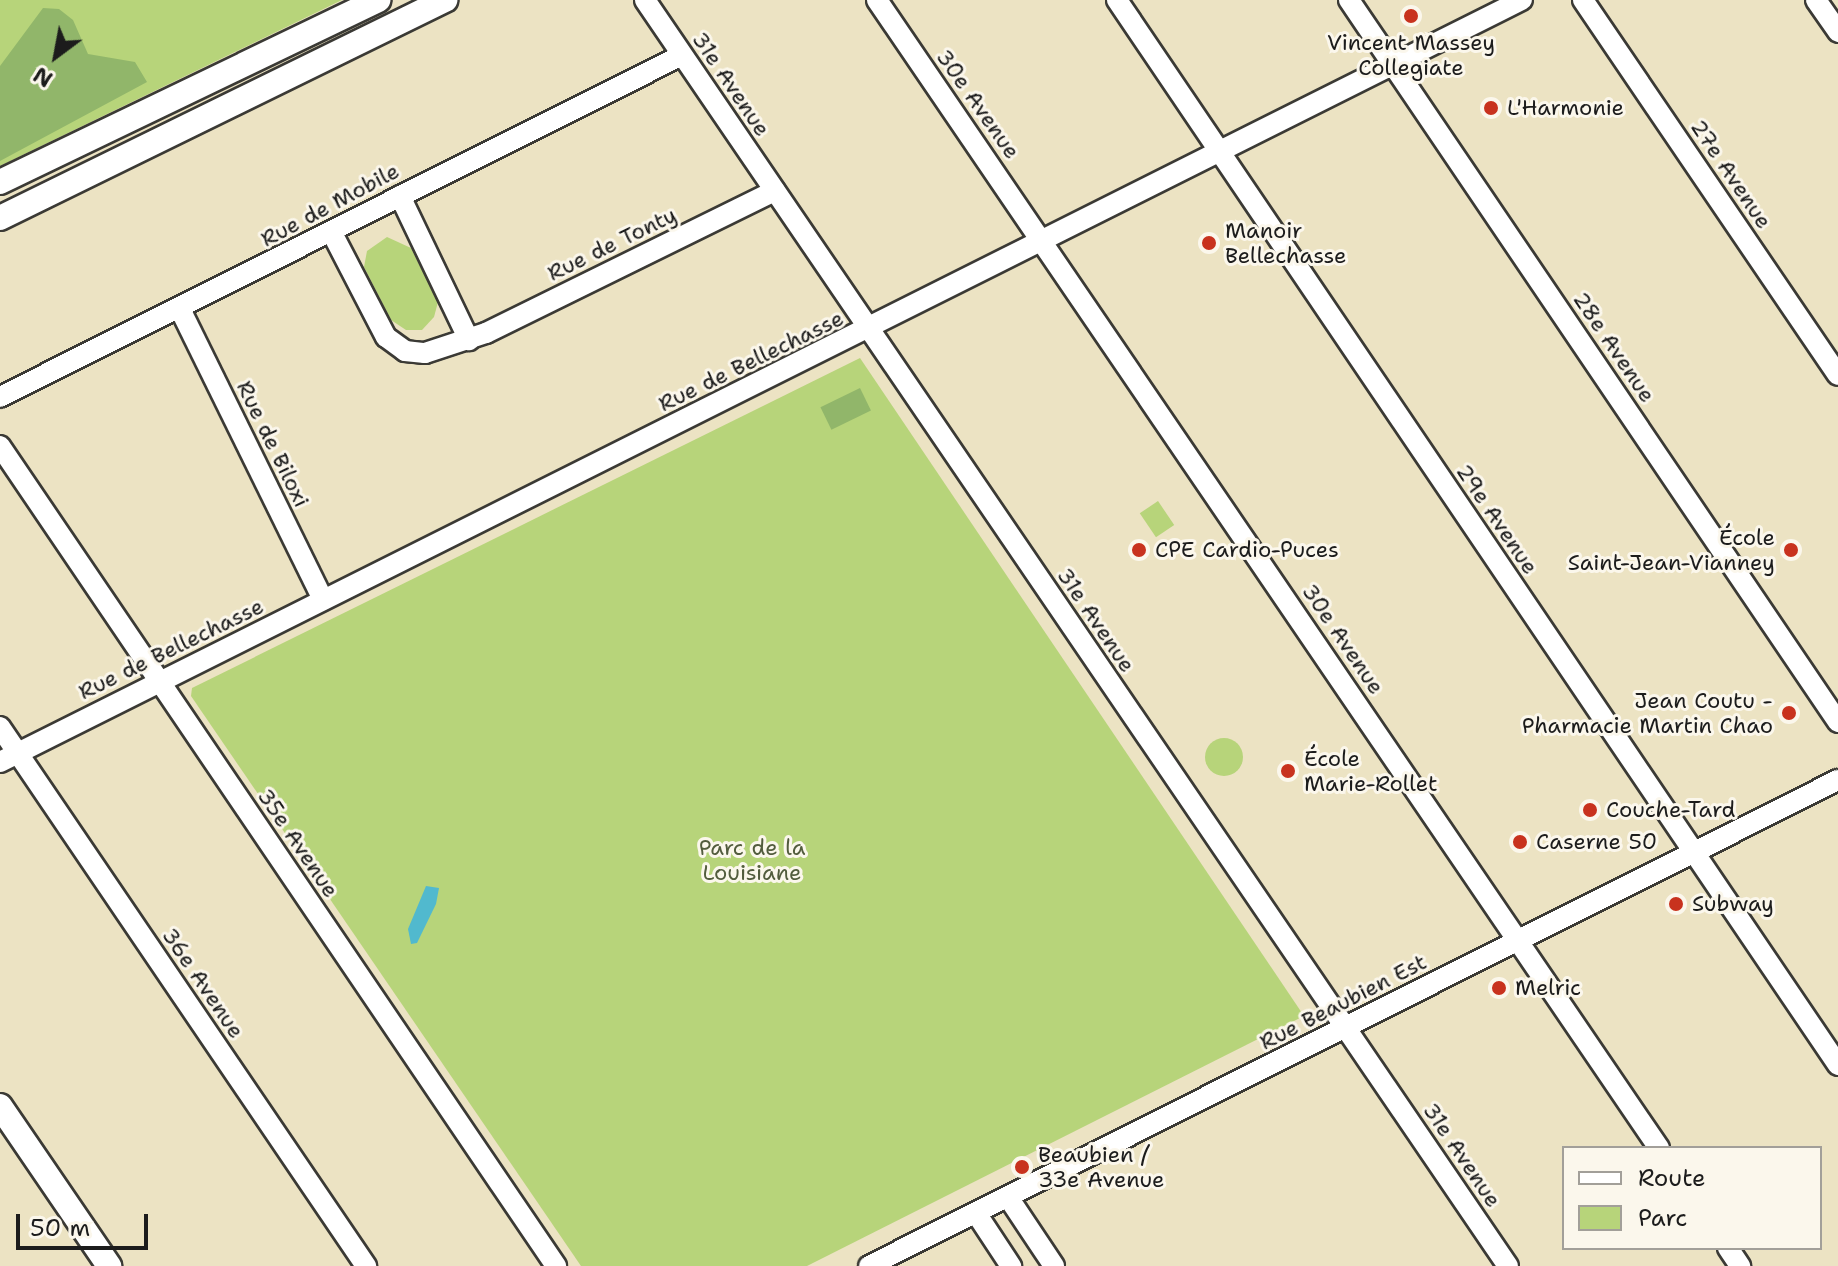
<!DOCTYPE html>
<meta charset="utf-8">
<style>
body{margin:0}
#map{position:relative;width:1838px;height:1266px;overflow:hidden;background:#ece3c3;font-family:"Shantell Sans",sans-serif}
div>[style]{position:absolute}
.green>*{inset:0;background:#b7d47a;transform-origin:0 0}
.round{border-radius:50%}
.forest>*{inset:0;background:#91b66a;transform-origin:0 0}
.water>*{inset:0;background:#51b9ce}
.roads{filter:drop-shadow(2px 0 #3b3a35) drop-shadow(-2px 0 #3b3a35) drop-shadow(0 2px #3b3a35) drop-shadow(0 -2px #3b3a35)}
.minor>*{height:20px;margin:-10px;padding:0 10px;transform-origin:10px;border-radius:10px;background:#fff}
.major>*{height:24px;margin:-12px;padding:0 12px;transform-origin:12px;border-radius:12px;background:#fff}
.dots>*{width:22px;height:22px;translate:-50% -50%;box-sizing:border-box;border:4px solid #fbf7ec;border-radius:50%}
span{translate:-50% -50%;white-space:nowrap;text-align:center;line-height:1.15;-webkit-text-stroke:6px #fbf7ec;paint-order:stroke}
.poi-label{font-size:22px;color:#1c1c1c}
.left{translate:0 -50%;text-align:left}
.right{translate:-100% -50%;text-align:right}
.street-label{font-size:22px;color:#1c1c1c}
.park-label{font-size:22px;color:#525c3d}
.legend{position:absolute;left:1562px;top:1146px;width:260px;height:104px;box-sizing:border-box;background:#fbf7ec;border:2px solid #a29f99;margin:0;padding:10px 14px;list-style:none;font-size:24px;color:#1c1c1c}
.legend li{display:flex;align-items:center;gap:16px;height:40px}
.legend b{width:40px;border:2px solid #a29f99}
.north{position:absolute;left:16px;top:16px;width:80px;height:80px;-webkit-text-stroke:6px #fbf7ec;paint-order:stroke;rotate:212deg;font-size:22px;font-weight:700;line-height:32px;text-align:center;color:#1c1c1c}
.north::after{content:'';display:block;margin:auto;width:28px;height:36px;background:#1c1c1c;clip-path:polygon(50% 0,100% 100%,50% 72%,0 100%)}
.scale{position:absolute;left:16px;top:1214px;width:132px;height:36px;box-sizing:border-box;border:4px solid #1c1c1c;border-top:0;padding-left:10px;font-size:24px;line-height:28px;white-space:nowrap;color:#1c1c1c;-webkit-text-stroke:6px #fbf7ec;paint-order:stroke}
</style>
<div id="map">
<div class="green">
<div style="clip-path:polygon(0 0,342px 0,0 166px)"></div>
<div style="clip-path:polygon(387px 237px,411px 248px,438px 302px,434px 317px,422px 330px,406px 330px,391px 320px,364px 267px,367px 251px)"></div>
<div style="clip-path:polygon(860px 358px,1304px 1016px,807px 1266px,581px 1266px,191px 696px,192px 688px)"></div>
<div style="left:1158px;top:501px;width:29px;height:22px;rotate:56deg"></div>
<div class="round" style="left:1205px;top:738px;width:38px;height:38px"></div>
</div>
<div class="forest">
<div style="clip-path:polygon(43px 8px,59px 9px,73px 20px,88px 54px,135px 62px,147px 82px,0 161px,0 66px)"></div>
<div style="left:860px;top:388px;width:25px;height:44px;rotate:64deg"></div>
</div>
<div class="water">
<div style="clip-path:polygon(426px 886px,439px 888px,436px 904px,417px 943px,411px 944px,408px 929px)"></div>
</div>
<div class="roads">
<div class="minor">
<div style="left:645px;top:0;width:1532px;rotate:55.72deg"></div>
<div style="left:877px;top:0;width:1389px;rotate:55.74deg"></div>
<div style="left:1117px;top:0;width:1286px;rotate:55.9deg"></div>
<div style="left:1349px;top:0;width:872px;rotate:55.89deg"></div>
<div style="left:1583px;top:0;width:453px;rotate:55.8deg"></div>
<div style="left:1816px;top:0;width:39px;rotate:55deg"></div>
<div style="left:400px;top:196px;width:160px;rotate:64.4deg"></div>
<div style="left:332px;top:233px;width:117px;rotate:62.6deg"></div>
<div style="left:386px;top:337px;width:24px;rotate:36deg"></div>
<div style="left:405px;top:351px;width:20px;rotate:6deg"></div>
<div style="left:425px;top:353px;width:64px;rotate:-18.2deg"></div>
<div style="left:486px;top:333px;width:322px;rotate:-26.2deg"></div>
<div style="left:180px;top:309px;width:324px;rotate:63.8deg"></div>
<div style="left:0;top:397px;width:763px;rotate:-26.63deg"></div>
<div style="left:0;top:446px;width:991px;rotate:55.86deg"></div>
<div style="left:0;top:727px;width:652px;rotate:55.82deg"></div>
<div style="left:0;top:762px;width:1702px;rotate:-26.6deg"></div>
<div style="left:1008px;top:1197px;width:83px;rotate:56.3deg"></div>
<div style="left:976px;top:1213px;width:64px;rotate:56.6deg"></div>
<div style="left:1728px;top:1248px;width:22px;rotate:56deg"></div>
<div style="left:869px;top:1266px;width:1084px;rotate:-26.64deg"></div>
</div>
<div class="major">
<div style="left:0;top:182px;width:420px;rotate:-25.7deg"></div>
<div style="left:0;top:218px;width:496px;rotate:-26.1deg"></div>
<div style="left:0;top:1106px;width:194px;rotate:55.7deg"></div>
</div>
</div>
<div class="dots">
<div style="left:1411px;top:16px;background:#c8321e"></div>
<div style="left:1491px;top:108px;background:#c8321e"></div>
<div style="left:1209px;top:243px;background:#c8321e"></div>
<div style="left:1139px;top:550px;background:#c8321e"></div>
<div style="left:1791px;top:550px;background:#c8321e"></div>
<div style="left:1789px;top:713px;background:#c8321e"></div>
<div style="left:1288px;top:771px;background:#c8321e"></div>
<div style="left:1590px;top:810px;background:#c8321e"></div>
<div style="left:1520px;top:842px;background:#c8321e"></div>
<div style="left:1676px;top:904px;background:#c8321e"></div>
<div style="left:1499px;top:988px;background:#c8321e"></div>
<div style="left:1022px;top:1167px;background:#c8321e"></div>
</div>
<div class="poi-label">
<span style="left:1411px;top:55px">Vincent Massey<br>Collegiate</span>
<span class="left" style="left:1507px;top:108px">L'Harmonie</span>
<span class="left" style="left:1225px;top:243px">Manoir<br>Bellechasse</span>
<span class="right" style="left:1775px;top:550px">École<br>Saint-Jean-Vianney</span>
<span class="left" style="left:1155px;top:550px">CPE Cardio-Puces</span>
<span class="right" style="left:1773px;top:713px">Jean Coutu -<br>Pharmacie Martin Chao</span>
<span class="left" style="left:1304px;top:771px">École<br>Marie-Rollet</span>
<span class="left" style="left:1606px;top:810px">Couche-Tard</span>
<span class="left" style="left:1536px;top:842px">Caserne 50</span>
<span class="left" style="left:1692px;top:904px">Subway</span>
<span class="left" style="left:1515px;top:988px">Melric</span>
<span class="left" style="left:1038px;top:1167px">Beaubien /<br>33e Avenue</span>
</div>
<div class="street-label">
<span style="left:731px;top:84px;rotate:56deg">31e Avenue</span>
<span style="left:978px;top:104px;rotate:55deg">30e Avenue</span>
<span style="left:1731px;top:174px;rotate:56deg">27e Avenue</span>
<span style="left:330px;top:205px;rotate:-28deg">Rue de Mobile</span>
<span style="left:612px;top:244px;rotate:-26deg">Rue de Tonty</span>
<span style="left:1614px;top:347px;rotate:56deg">28e Avenue</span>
<span style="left:751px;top:361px;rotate:-26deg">Rue de Bellechasse</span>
<span style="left:273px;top:444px;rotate:64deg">Rue de Biloxi</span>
<span style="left:1497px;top:519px;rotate:56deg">29e Avenue</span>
<span style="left:1096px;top:620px;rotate:56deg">31e Avenue</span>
<span style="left:1343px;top:639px;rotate:56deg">30e Avenue</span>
<span style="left:171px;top:649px;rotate:-26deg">Rue de Bellechasse</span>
<span style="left:298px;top:843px;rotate:56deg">35e Avenue</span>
<span style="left:203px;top:983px;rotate:56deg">36e Avenue</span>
<span style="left:1343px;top:1002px;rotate:-27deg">Rue Beaubien Est</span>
<span style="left:1462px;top:1155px;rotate:56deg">31e Avenue</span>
</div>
<div class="park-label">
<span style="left:752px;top:860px">Parc de la<br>Louisiane</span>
</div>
<ul class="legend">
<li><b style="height:10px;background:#fff"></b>Route</li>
<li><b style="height:22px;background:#b7d47a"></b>Parc</li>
</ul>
<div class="north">N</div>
<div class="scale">50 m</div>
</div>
